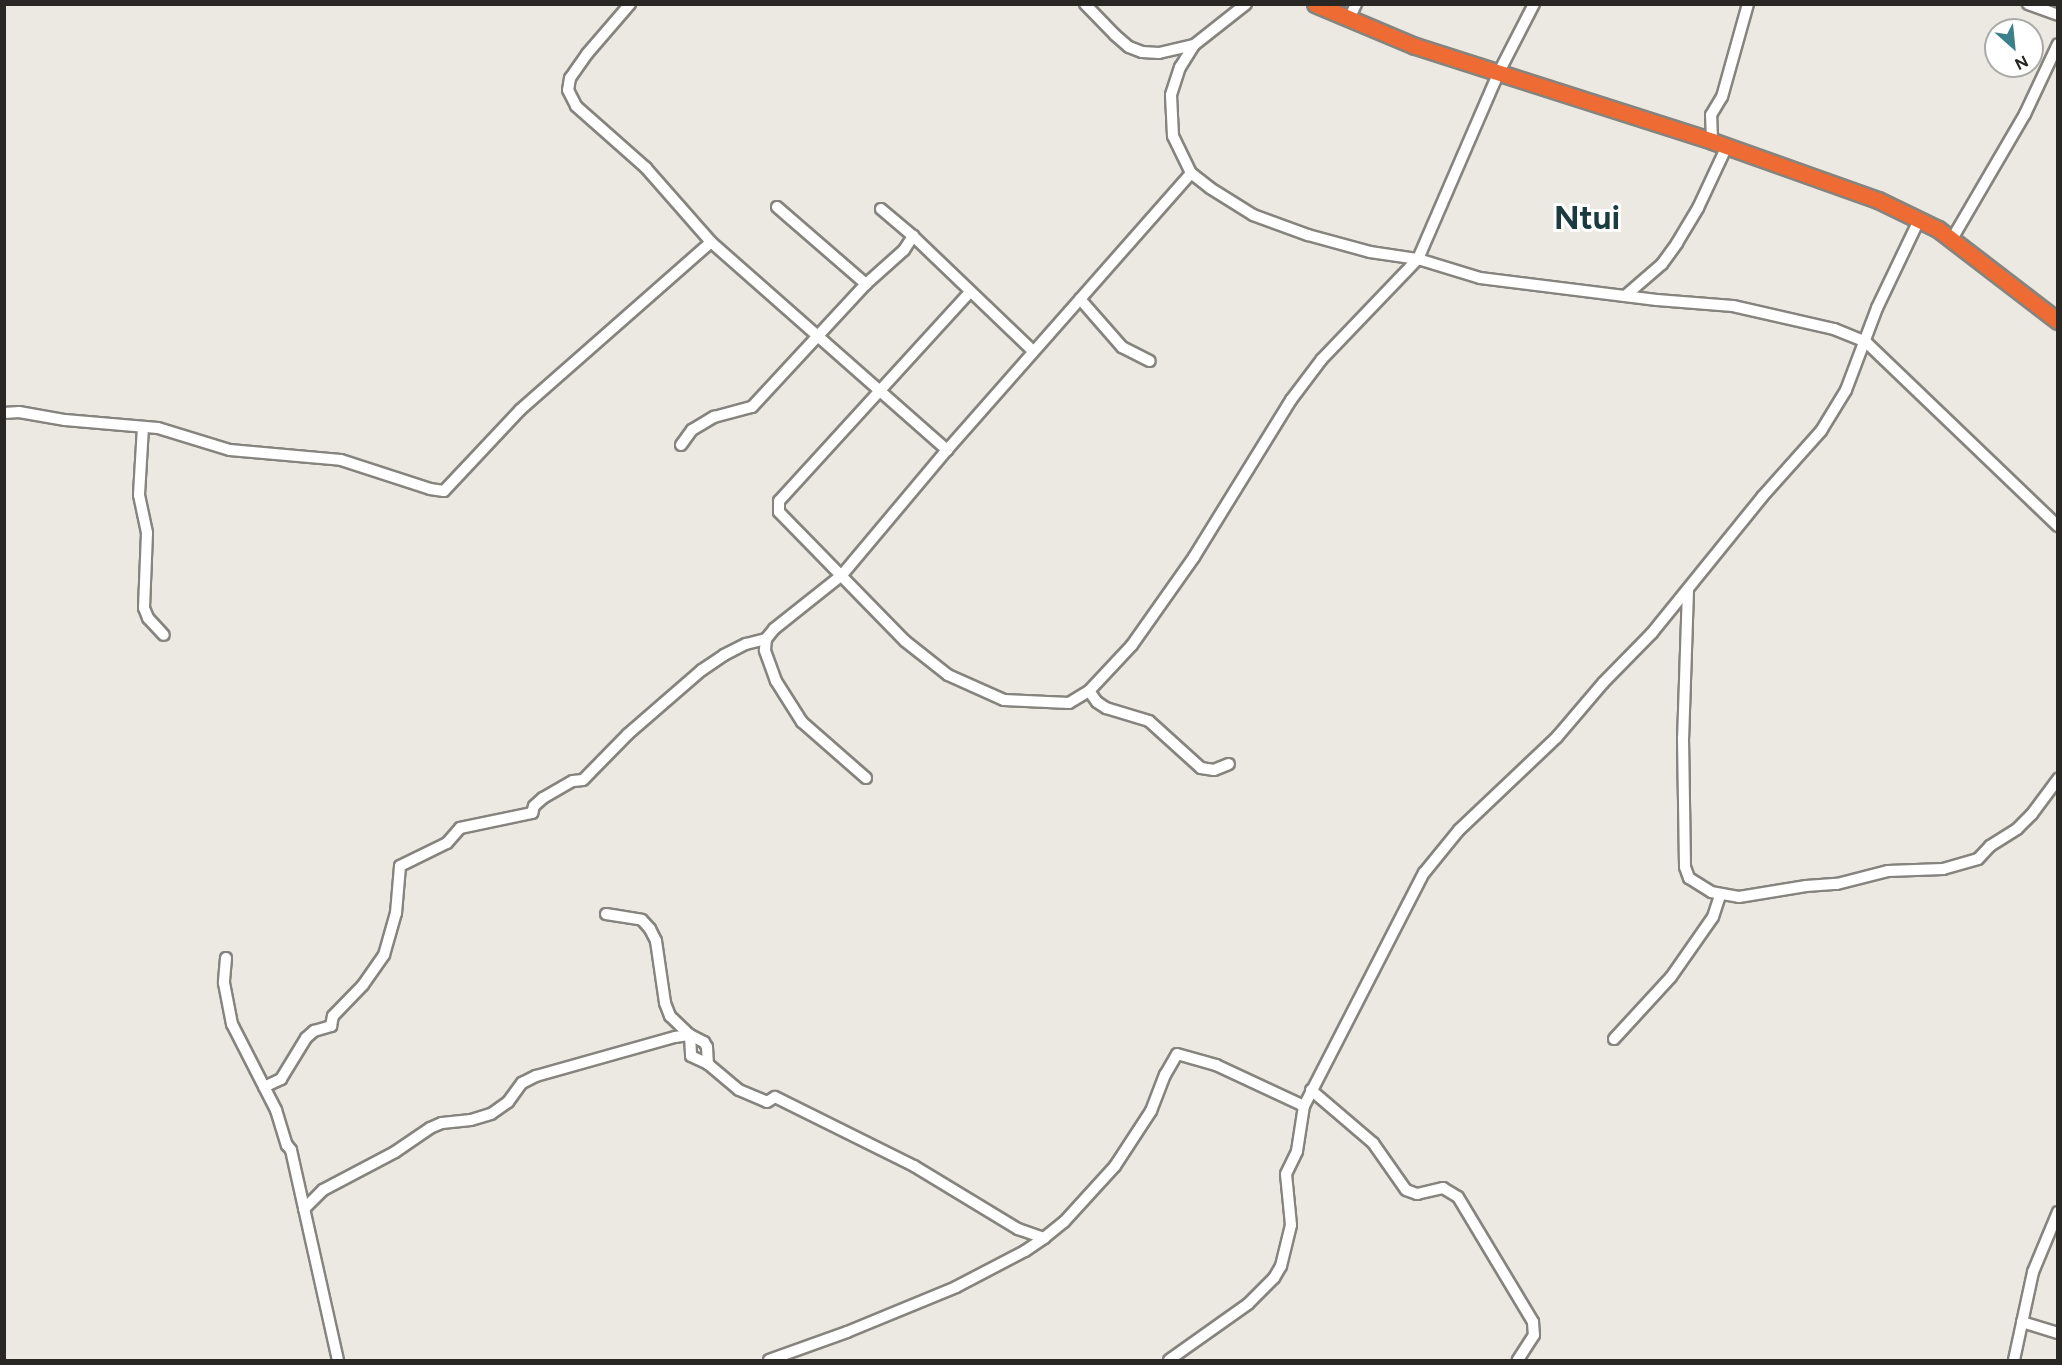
<!DOCTYPE html>
<style>
body{margin:0}
#map{position:relative;width:2062px;height:1365px;overflow:hidden;background:#ece9e2;font-family:Figtree,sans-serif}
div>[style]{position:absolute}
.roads{filter:drop-shadow(2px 0 #86847e) drop-shadow(-2px 0 #86847e) drop-shadow(0 2px #86847e) drop-shadow(0 -2px #86847e)}
.minor>*{height:10px;margin:-5px;padding:0 5px;transform-origin:5px;border-radius:5px;background:#fff}
.highway>*{height:15px;margin:-7.5px;padding:0 7.5px;transform-origin:7.5px;border-radius:7.5px;background:#ef6b34}
span{translate:-50% -50%;white-space:nowrap;text-align:center;line-height:1.15;-webkit-text-stroke:6px #fff;paint-order:stroke}
.town-label{font-size:33px;color:#1a3c41;font-weight:700}
.frame{position:absolute;inset:0;border:6px solid #282724;pointer-events:none}
.north{position:absolute;left:1984px;top:18px;width:60px;height:60px;box-sizing:border-box;background:#fff;border:2px solid #a9a9a7;border-radius:50%;rotate:153deg;font-size:16px;font-weight:700;line-height:24px;text-align:center;color:#282724}
.north::after{content:'';display:block;margin:auto;width:21px;height:27px;background:#3b818c;clip-path:polygon(50% 0,100% 100%,50% 72%,0 100%)}
</style>
<div id="map">
<div class="roads">
<div class="minor">
<div style="left:630px;top:4px;width:66px;rotate:130.7deg"></div>
<div style="left:587px;top:54px;width:29px;rotate:125deg"></div>
<div style="left:570px;top:78px;width:12px;rotate:99deg"></div>
<div style="left:568px;top:90px;width:18px;rotate:63deg"></div>
<div style="left:576px;top:106px;width:94px;rotate:41.5deg"></div>
<div style="left:646px;top:168px;width:98px;rotate:48.7deg"></div>
<div style="left:711px;top:242px;width:315px;rotate:41.4deg"></div>
<div style="left:1085px;top:4px;width:43px;rotate:45.9deg"></div>
<div style="left:1115px;top:35px;width:18px;rotate:41deg"></div>
<div style="left:1129px;top:47px;width:14px;rotate:21deg"></div>
<div style="left:1142px;top:52px;width:17px;rotate:3deg"></div>
<div style="left:1159px;top:53px;width:36px;rotate:-13deg"></div>
<div style="left:1246px;top:4px;width:66px;rotate:141.7deg"></div>
<div style="left:1194px;top:45px;width:26px;rotate:122deg"></div>
<div style="left:1180px;top:67px;width:29px;rotate:108deg"></div>
<div style="left:1171px;top:95px;width:41px;rotate:87.2deg"></div>
<div style="left:1173px;top:136px;width:41px;rotate:64.1deg"></div>
<div style="left:1191px;top:173px;width:24px;rotate:38deg"></div>
<div style="left:1210px;top:188px;width:51px;rotate:32.1deg"></div>
<div style="left:1253px;top:215px;width:59px;rotate:20deg"></div>
<div style="left:1308px;top:235px;width:64px;rotate:15.3deg"></div>
<div style="left:1370px;top:252px;width:49px;rotate:8.3deg"></div>
<div style="left:1418px;top:259px;width:65px;rotate:17deg"></div>
<div style="left:1480px;top:278px;width:178px;rotate:7.1deg"></div>
<div style="left:1657px;top:300px;width:76px;rotate:4.5deg"></div>
<div style="left:1733px;top:306px;width:104px;rotate:12.8deg"></div>
<div style="left:1834px;top:329px;width:35px;rotate:22deg"></div>
<div style="left:1866px;top:342px;width:266px;rotate:43.8deg"></div>
<div style="left:2028px;top:4px;width:32px;rotate:20deg"></div>
<div style="left:1349px;top:19px;width:17px;rotate:-65deg"></div>
<div style="left:1712px;top:141px;width:26px;rotate:-92deg"></div>
<div style="left:1711px;top:115px;width:21px;rotate:-59deg"></div>
<div style="left:1722px;top:97px;width:97px;rotate:-74.4deg"></div>
<div style="left:777px;top:207px;width:118px;rotate:40.9deg"></div>
<div style="left:881px;top:209px;width:42px;rotate:40.2deg"></div>
<div style="left:913px;top:236px;width:166px;rotate:43.8deg"></div>
<div style="left:1952px;top:239px;width:145px;rotate:-59.7deg"></div>
<div style="left:2025px;top:114px;width:77px;rotate:-64.8deg"></div>
<div style="left:970px;top:292px;width:283px;rotate:132.4deg"></div>
<div style="left:779px;top:501px;width:11px;rotate:90deg"></div>
<div style="left:779px;top:512px;width:180px;rotate:45.7deg"></div>
<div style="left:905px;top:641px;width:55px;rotate:38.3deg"></div>
<div style="left:948px;top:675px;width:61px;rotate:24.1deg"></div>
<div style="left:1004px;top:700px;width:65px;rotate:2.6deg"></div>
<div style="left:1069px;top:703px;width:23px;rotate:-31deg"></div>
<div style="left:1089px;top:691px;width:63px;rotate:-46.9deg"></div>
<div style="left:1132px;top:645px;width:108px;rotate:-54.8deg"></div>
<div style="left:1194px;top:557px;width:185px;rotate:-58.3deg"></div>
<div style="left:1291px;top:400px;width:51px;rotate:-52.9deg"></div>
<div style="left:1322px;top:359px;width:139px;rotate:-46.2deg"></div>
<div style="left:1418px;top:259px;width:202px;rotate:-66.6deg"></div>
<div style="left:1498px;top:74px;width:79px;rotate:-62.8deg"></div>
<div style="left:1625px;top:296px;width:49px;rotate:-40.9deg"></div>
<div style="left:1662px;top:264px;width:26px;rotate:-54deg"></div>
<div style="left:1677px;top:243px;width:41px;rotate:-59deg"></div>
<div style="left:1698px;top:208px;width:68px;rotate:-64.9deg"></div>
<div style="left:1080px;top:299px;width:64px;rotate:48.8deg"></div>
<div style="left:1122px;top:347px;width:31px;rotate:27deg"></div>
<div style="left:4px;top:413px;width:15px;rotate:-4deg"></div>
<div style="left:19px;top:412px;width:47px;rotate:9.9deg"></div>
<div style="left:65px;top:420px;width:93px;rotate:4.9deg"></div>
<div style="left:158px;top:428px;width:75px;rotate:17deg"></div>
<div style="left:230px;top:450px;width:111px;rotate:5.1deg"></div>
<div style="left:341px;top:460px;width:94px;rotate:18deg"></div>
<div style="left:430px;top:489px;width:14px;rotate:8deg"></div>
<div style="left:444px;top:491px;width:111px;rotate:-46.8deg"></div>
<div style="left:520px;top:410px;width:254px;rotate:-41.3deg"></div>
<div style="left:143px;top:427px;width:68px;rotate:93.4deg"></div>
<div style="left:139px;top:495px;width:39px;rotate:78deg"></div>
<div style="left:147px;top:533px;width:75px;rotate:92.3deg"></div>
<div style="left:144px;top:608px;width:11px;rotate:68deg"></div>
<div style="left:148px;top:618px;width:23px;rotate:47deg"></div>
<div style="left:681px;top:445px;width:19px;rotate:-54deg"></div>
<div style="left:692px;top:430px;width:26px;rotate:-31deg"></div>
<div style="left:714px;top:417px;width:39px;rotate:-15deg"></div>
<div style="left:752px;top:407px;width:168px;rotate:-47.2deg"></div>
<div style="left:866px;top:284px;width:51px;rotate:-41.8deg"></div>
<div style="left:904px;top:250px;width:17px;rotate:-57deg"></div>
<div style="left:1688px;top:590px;width:148px;rotate:91.9deg"></div>
<div style="left:1683px;top:738px;width:129px;rotate:89.1deg"></div>
<div style="left:1685px;top:867px;width:12px;rotate:70deg"></div>
<div style="left:1689px;top:878px;width:26px;rotate:32deg"></div>
<div style="left:1711px;top:892px;width:28px;rotate:10deg"></div>
<div style="left:1739px;top:897px;width:68px;rotate:-9.3deg"></div>
<div style="left:1806px;top:886px;width:31px;rotate:-4deg"></div>
<div style="left:1837px;top:884px;width:53px;rotate:-14.3deg"></div>
<div style="left:1888px;top:871px;width:55px;rotate:-2.1deg"></div>
<div style="left:1943px;top:869px;width:36px;rotate:-16deg"></div>
<div style="left:1978px;top:859px;width:18px;rotate:-47deg"></div>
<div style="left:1990px;top:846px;width:32px;rotate:-32deg"></div>
<div style="left:2017px;top:829px;width:21px;rotate:-45deg"></div>
<div style="left:2032px;top:814px;width:44px;rotate:-53.4deg"></div>
<div style="left:1089px;top:691px;width:14px;rotate:54deg"></div>
<div style="left:1097px;top:702px;width:11px;rotate:34deg"></div>
<div style="left:1106px;top:708px;width:45px;rotate:16.8deg"></div>
<div style="left:1149px;top:721px;width:70px;rotate:42.1deg"></div>
<div style="left:1201px;top:768px;width:13px;rotate:9deg"></div>
<div style="left:1214px;top:770px;width:16px;rotate:-22deg"></div>
<div style="left:866px;top:778px;width:85px;rotate:-138.8deg"></div>
<div style="left:802px;top:722px;width:49px;rotate:-122.4deg"></div>
<div style="left:776px;top:681px;width:33px;rotate:-110deg"></div>
<div style="left:765px;top:650px;width:11px;rotate:-85deg"></div>
<div style="left:766px;top:639px;width:13px;rotate:-51deg"></div>
<div style="left:774px;top:629px;width:87px;rotate:-38.5deg"></div>
<div style="left:842px;top:575px;width:163px;rotate:-50deg"></div>
<div style="left:947px;top:450px;width:369px;rotate:-48.6deg"></div>
<div style="left:606px;top:914px;width:36px;rotate:9deg"></div>
<div style="left:642px;top:920px;width:12px;rotate:48deg"></div>
<div style="left:650px;top:929px;width:13px;rotate:63deg"></div>
<div style="left:656px;top:941px;width:63px;rotate:81.7deg"></div>
<div style="left:665px;top:1003px;width:14px;rotate:69deg"></div>
<div style="left:670px;top:1016px;width:28px;rotate:44deg"></div>
<div style="left:690px;top:1035px;width:21px;rotate:87deg"></div>
<div style="left:691px;top:1056px;width:19px;rotate:25deg"></div>
<div style="left:708px;top:1064px;width:40px;rotate:40deg"></div>
<div style="left:739px;top:1090px;width:30px;rotate:23deg"></div>
<div style="left:767px;top:1102px;width:9px;rotate:-32deg"></div>
<div style="left:775px;top:1097px;width:155px;rotate:26.4deg"></div>
<div style="left:914px;top:1166px;width:122px;rotate:31.2deg"></div>
<div style="left:1018px;top:1229px;width:28px;rotate:19deg"></div>
<div style="left:226px;top:958px;width:25px;rotate:95deg"></div>
<div style="left:224px;top:983px;width:42px;rotate:79deg"></div>
<div style="left:232px;top:1024px;width:97px;rotate:62.9deg"></div>
<div style="left:276px;top:1110px;width:37px;rotate:73deg"></div>
<div style="left:287px;top:1145px;width:6px;rotate:51deg"></div>
<div style="left:291px;top:1150px;width:215px;rotate:77.4deg"></div>
<div style="left:1614px;top:1039px;width:84px;rotate:-47.4deg"></div>
<div style="left:1671px;top:977px;width:73px;rotate:-55deg"></div>
<div style="left:1713px;top:917px;width:23px;rotate:-72deg"></div>
<div style="left:264px;top:1087px;width:19px;rotate:-25deg"></div>
<div style="left:281px;top:1079px;width:48px;rotate:-58.6deg"></div>
<div style="left:306px;top:1038px;width:11px;rotate:-41deg"></div>
<div style="left:314px;top:1031px;width:18px;rotate:-16deg"></div>
<div style="left:331px;top:1026px;width:10px;rotate:-79deg"></div>
<div style="left:333px;top:1016px;width:43px;rotate:-45.9deg"></div>
<div style="left:363px;top:985px;width:37px;rotate:-55deg"></div>
<div style="left:384px;top:955px;width:44px;rotate:-74.1deg"></div>
<div style="left:396px;top:913px;width:47px;rotate:-85.1deg"></div>
<div style="left:400px;top:866px;width:52px;rotate:-26.1deg"></div>
<div style="left:447px;top:843px;width:20px;rotate:-49deg"></div>
<div style="left:460px;top:828px;width:74px;rotate:-11.8deg"></div>
<div style="left:532px;top:813px;width:7px;rotate:-74deg"></div>
<div style="left:534px;top:806px;width:12px;rotate:-42deg"></div>
<div style="left:543px;top:798px;width:34px;rotate:-30deg"></div>
<div style="left:573px;top:781px;width:10px;rotate:-6deg"></div>
<div style="left:583px;top:780px;width:64px;rotate:-45.6deg"></div>
<div style="left:628px;top:734px;width:98px;rotate:-40.9deg"></div>
<div style="left:702px;top:670px;width:27px;rotate:-34deg"></div>
<div style="left:724px;top:655px;width:25px;rotate:-27deg"></div>
<div style="left:746px;top:644px;width:21px;rotate:-14deg"></div>
<div style="left:1311px;top:1090px;width:82px;rotate:40.5deg"></div>
<div style="left:1373px;top:1143px;width:57px;rotate:54.9deg"></div>
<div style="left:1406px;top:1190px;width:12px;rotate:20deg"></div>
<div style="left:1417px;top:1194px;width:27px;rotate:-13deg"></div>
<div style="left:1443px;top:1188px;width:17px;rotate:31deg"></div>
<div style="left:1458px;top:1197px;width:146px;rotate:59deg"></div>
<div style="left:1533px;top:1322px;width:13px;rotate:86deg"></div>
<div style="left:1534px;top:1335px;width:30px;rotate:123deg"></div>
<div style="left:304px;top:1209px;width:27px;rotate:-45deg"></div>
<div style="left:323px;top:1190px;width:81px;rotate:-27.8deg"></div>
<div style="left:395px;top:1152px;width:42px;rotate:-34.4deg"></div>
<div style="left:430px;top:1128px;width:13px;rotate:-23deg"></div>
<div style="left:442px;top:1123px;width:29px;rotate:-6deg"></div>
<div style="left:471px;top:1120px;width:21px;rotate:-17deg"></div>
<div style="left:491px;top:1114px;width:21px;rotate:-35deg"></div>
<div style="left:508px;top:1102px;width:24px;rotate:-54deg"></div>
<div style="left:522px;top:1083px;width:16px;rotate:-27deg"></div>
<div style="left:536px;top:1076px;width:144px;rotate:-15.7deg"></div>
<div style="left:675px;top:1037px;width:15px;rotate:-8deg"></div>
<div style="left:690px;top:1035px;width:16px;rotate:27deg"></div>
<div style="left:704px;top:1042px;width:6px;rotate:59deg"></div>
<div style="left:707px;top:1047px;width:17px;rotate:87deg"></div>
<div style="left:2022px;top:1322px;width:38px;rotate:17deg"></div>
<div style="left:769px;top:1360px;width:83px;rotate:-19.7deg"></div>
<div style="left:847px;top:1332px;width:118px;rotate:-22.4deg"></div>
<div style="left:956px;top:1287px;width:78px;rotate:-27.6deg"></div>
<div style="left:1025px;top:1251px;width:23px;rotate:-34deg"></div>
<div style="left:1044px;top:1238px;width:26px;rotate:-39deg"></div>
<div style="left:1064px;top:1222px;width:76px;rotate:-47.7deg"></div>
<div style="left:1115px;top:1166px;width:66px;rotate:-56.8deg"></div>
<div style="left:1151px;top:1111px;width:39px;rotate:-69deg"></div>
<div style="left:1165px;top:1075px;width:24px;rotate:-60deg"></div>
<div style="left:1177px;top:1054px;width:41px;rotate:15.8deg"></div>
<div style="left:1216px;top:1065px;width:97px;rotate:25deg"></div>
<div style="left:1169px;top:1360px;width:97px;rotate:-35.3deg"></div>
<div style="left:1248px;top:1304px;width:37px;rotate:-45deg"></div>
<div style="left:1274px;top:1278px;width:14px;rotate:-60deg"></div>
<div style="left:1281px;top:1266px;width:42px;rotate:-76.3deg"></div>
<div style="left:1291px;top:1225px;width:51px;rotate:-95.6deg"></div>
<div style="left:1286px;top:1174px;width:25px;rotate:-64deg"></div>
<div style="left:1297px;top:1151px;width:46px;rotate:-81.2deg"></div>
<div style="left:1304px;top:1106px;width:262px;rotate:-62.8deg"></div>
<div style="left:1424px;top:873px;width:55px;rotate:-50.9deg"></div>
<div style="left:1459px;top:830px;width:135px;rotate:-43.5deg"></div>
<div style="left:1557px;top:737px;width:71px;rotate:-49.6deg"></div>
<div style="left:1603px;top:683px;width:70px;rotate:-45.6deg"></div>
<div style="left:1652px;top:633px;width:175px;rotate:-51deg"></div>
<div style="left:1762px;top:497px;width:89px;rotate:-48.2deg"></div>
<div style="left:1821px;top:431px;width:48px;rotate:-58.6deg"></div>
<div style="left:1846px;top:390px;width:88px;rotate:-69.3deg"></div>
<div style="left:1877px;top:308px;width:98px;rotate:-64.5deg"></div>
<div style="left:2014px;top:1360px;width:90px;rotate:-77.8deg"></div>
<div style="left:2033px;top:1272px;width:65px;rotate:-67.4deg"></div>
</div>
<div class="highway">
<div style="left:1315px;top:4px;width:108px;rotate:22.8deg"></div>
<div style="left:1415px;top:46px;width:312px;rotate:17.7deg"></div>
<div style="left:1712px;top:141px;width:176px;rotate:19.6deg"></div>
<div style="left:1878px;top:200px;width:67px;rotate:25.8deg"></div>
<div style="left:1938px;top:229px;width:151px;rotate:37.5deg"></div>
</div>
</div>
<div class="town-label">
<span style="left:1587px;top:218px">Ntui</span>
</div>
<div class="frame"></div>
<div class="north">N</div>
</div>
